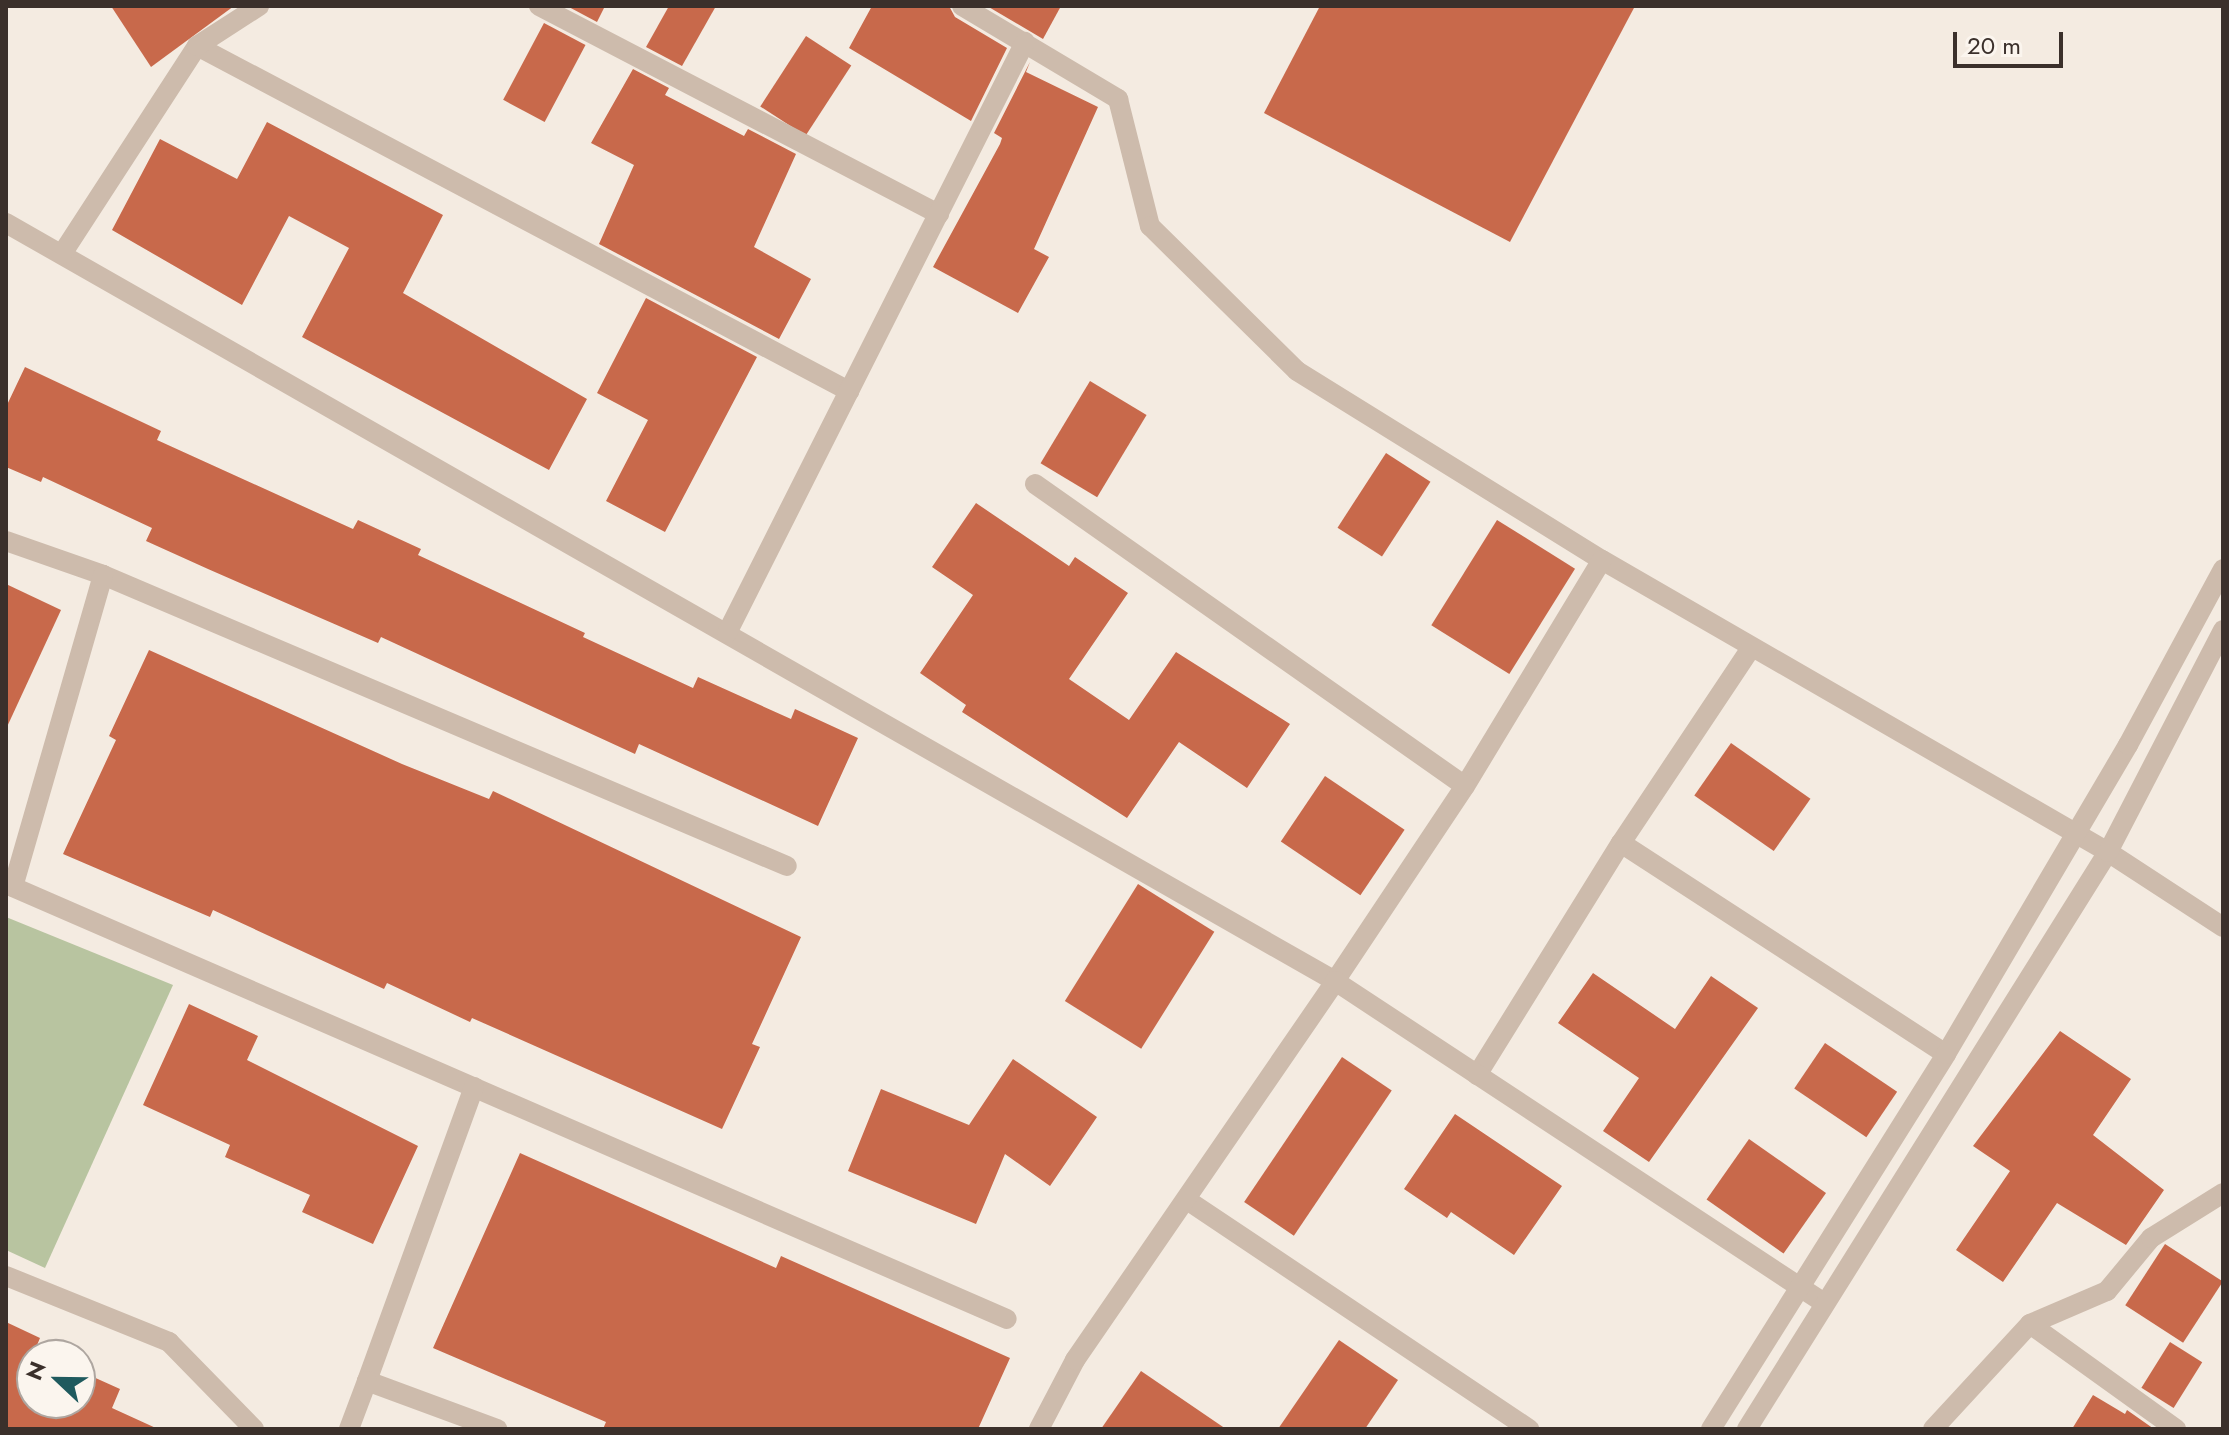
<!DOCTYPE html>
<style>
body{margin:0}
#map{position:relative;width:2229px;height:1435px;overflow:hidden;background:#f4ebe1;font-family:Jost,sans-serif}
div>[style]{position:absolute}
.green>*{inset:0;background:#b8c4a0}
.building>*{inset:0;background:#c8694b;transform-origin:0 0}
.minor>*{height:20px;margin:-10px;padding:0 10px;transform-origin:10px;border-radius:10px;background:#cdbbac}
span{translate:-50% -50%;white-space:nowrap;text-align:center;line-height:1.15;-webkit-text-stroke:7px #fbf5ee;paint-order:stroke}
.frame{position:absolute;inset:0;border:8px solid #3b302b;pointer-events:none}
.north{position:absolute;left:16px;top:1339px;width:80px;height:80px;box-sizing:border-box;background:#fbf5ee;border:2px solid #aea6a0;border-radius:50%;rotate:292deg;font-size:22px;font-weight:700;line-height:32px;text-align:center;color:#3b302b}
.north::after{content:'';display:block;margin:auto;width:28px;height:36px;background:#1f5a5e;clip-path:polygon(50% 0,100% 100%,50% 72%,0 100%)}
.scale{position:absolute;left:1953px;top:32px;width:110px;height:36px;box-sizing:border-box;border:4px solid #3b302b;border-top:0;padding-left:10px;font-size:24px;line-height:28px;white-space:nowrap;color:#3b302b;-webkit-text-stroke:6px #fbf5ee;paint-order:stroke}
</style>
<div id="map">
<div class="green">
<div style="clip-path:polygon(6px 917px,173px 985px,45px 1268px,6px 1250px)"></div>
</div>
<div class="building">
<div style="clip-path:polygon(111px 6px,234px 6px,151px 67px)"></div>
<div style="clip-path:polygon(567px 6px,605px 6px,597px 22px)"></div>
<div style="clip-path:polygon(669px 6px,716px 6px,682px 66px,646px 47px)"></div>
<div style="clip-path:polygon(872px 6px,949px 6px,955px 17px,1007px 48px,971px 121px,849px 48px)"></div>
<div style="clip-path:polygon(987px 6px,1061px 6px,1043px 39px)"></div>
<div style="clip-path:polygon(1320px 6px,1635px 6px,1510px 242px,1264px 113px)"></div>
<div style="left:544px;top:23px;width:47px;height:87px;rotate:28deg"></div>
<div style="left:806px;top:36px;width:54px;height:84px;rotate:33deg"></div>
<div style="clip-path:polygon(1030px 62px,1026px 72px,1098px 107px,1034px 249px,1049px 257px,1018px 313px,933px 267px,1000px 144px,1002px 138px,994px 133px)"></div>
<div style="clip-path:polygon(633px 69px,669px 88px,665px 95px,744px 136px,748px 129px,796px 154px,754px 247px,811px 279px,779px 339px,599px 244px,634px 165px,591px 143px)"></div>
<div style="clip-path:polygon(267px 122px,443px 215px,403px 293px,587px 399px,549px 470px,302px 337px,349px 248px,289px 216px,242px 305px,112px 230px,160px 139px,237px 179px)"></div>
<div style="clip-path:polygon(646px 298px,757px 357px,665px 532px,606px 501px,648px 420px,597px 393px)"></div>
<div style="clip-path:polygon(25px 367px,161px 431px,157px 440px,353px 529px,358px 520px,421px 549px,418px 555px,585px 633px,583px 637px,693px 688px,698px 677px,791px 719px,795px 709px,858px 738px,818px 826px,639px 744px,635px 754px,381px 637px,378px 643px,208px 569px,146px 541px,152px 528px,43px 477px,41px 482px,6px 467px,6px 407px)"></div>
<div style="left:1090px;top:381px;width:66px;height:96px;rotate:31deg"></div>
<div style="left:1386px;top:453px;width:53px;height:89px;rotate:33deg"></div>
<div style="clip-path:polygon(976px 503px,1069px 566px,1075px 557px,1128px 593px,1069px 679px,1129px 720px,1176px 652px,1290px 724px,1247px 788px,1179px 742px,1127px 818px,962px 712px,966px 705px,920px 673px,973px 595px,932px 567px)"></div>
<div style="left:1497px;top:520px;width:92px;height:124px;rotate:32deg"></div>
<div style="clip-path:polygon(6px 584px,61px 610px,6px 729px)"></div>
<div style="clip-path:polygon(149px 650px,402px 764px,489px 799px,493px 791px,801px 937px,752px 1044px,760px 1047px,722px 1129px,472px 1018px,470px 1022px,387px 983px,384px 989px,213px 910px,210px 917px,63px 854px,116px 740px,109px 736px)"></div>
<div style="left:1731px;top:743px;width:97px;height:64px;rotate:35deg"></div>
<div style="left:1325px;top:776px;width:96px;height:79px;rotate:34deg"></div>
<div style="left:1138px;top:884px;width:90px;height:138px;rotate:32deg"></div>
<div style="clip-path:polygon(1593px 973px,1675px 1029px,1711px 976px,1758px 1008px,1649px 1162px,1603px 1131px,1639px 1078px,1558px 1023px)"></div>
<div style="clip-path:polygon(189px 1004px,258px 1036px,247px 1060px,418px 1146px,373px 1244px,302px 1212px,310px 1195px,225px 1157px,230px 1145px,143px 1105px)"></div>
<div style="clip-path:polygon(2060px 1031px,2131px 1079px,2093px 1135px,2164px 1190px,2126px 1245px,2057px 1203px,2003px 1282px,1956px 1250px,2010px 1171px,1973px 1146px)"></div>
<div style="left:1825px;top:1043px;width:87px;height:55px;rotate:34deg"></div>
<div style="left:1342px;top:1057px;width:60px;height:175px;rotate:34deg"></div>
<div style="clip-path:polygon(1013px 1059px,1097px 1117px,1050px 1186px,1005px 1154px,976px 1224px,848px 1171px,881px 1089px,969px 1125px)"></div>
<div style="clip-path:polygon(1455px 1114px,1562px 1186px,1514px 1255px,1451px 1212px,1447px 1218px,1404px 1189px)"></div>
<div style="left:1749px;top:1139px;width:94px;height:74px;rotate:35deg"></div>
<div style="clip-path:polygon(520px 1153px,776px 1268px,781px 1256px,1010px 1358px,978px 1429px,603px 1429px,606px 1422px,433px 1348px)"></div>
<div style="left:2165px;top:1244px;width:69px;height:73px;rotate:33deg"></div>
<div style="clip-path:polygon(6px 1322px,40px 1338px,35px 1350px,46px 1355px,32px 1355px,32px 1403px,80px 1403px,80px 1371px,120px 1389px,112px 1408px,158px 1429px,6px 1429px)"></div>
<div style="clip-path:polygon(1339px 1340px,1398px 1380px,1365px 1429px,1278px 1429px)"></div>
<div style="left:2170px;top:1342px;width:38px;height:54px;rotate:32deg"></div>
<div style="clip-path:polygon(1141px 1371px,1226px 1429px,1101px 1429px)"></div>
<div style="clip-path:polygon(2093px 1395px,2125px 1414px,2127px 1410px,2154px 1429px,2072px 1429px)"></div>
</div>
<div class="minor">
<div style="left:539px;top:6px;width:451px;rotate:27.5deg"></div>
<div style="left:962px;top:6px;width:182px;rotate:30.8deg"></div>
<div style="left:1118px;top:99px;width:131px;rotate:75.9deg"></div>
<div style="left:1150px;top:226px;width:206px;rotate:44.6deg"></div>
<div style="left:1297px;top:371px;width:359px;rotate:31.8deg"></div>
<div style="left:1602px;top:560px;width:584px;rotate:29.99deg"></div>
<div style="left:2108px;top:852px;width:137px;rotate:33.1deg"></div>
<div style="left:197px;top:46px;width:738px;rotate:27.89deg"></div>
<div style="left:6px;top:223px;width:1530px;rotate:29.7deg"></div>
<div style="left:1335px;top:981px;width:234px;rotate:-56.3deg"></div>
<div style="left:1465px;top:786px;width:264px;rotate:-58.8deg"></div>
<div style="left:62px;top:254px;width:248px;rotate:-57deg"></div>
<div style="left:197px;top:46px;width:74px;rotate:-32.8deg"></div>
<div style="left:1035px;top:484px;width:525px;rotate:35.08deg"></div>
<div style="left:6px;top:541px;width:103px;rotate:19.3deg"></div>
<div style="left:103px;top:575px;width:743px;rotate:23.05deg"></div>
<div style="left:727px;top:633px;width:662px;rotate:-63.24deg"></div>
<div style="left:1621px;top:843px;width:387px;rotate:33deg"></div>
<div style="left:6px;top:884px;width:1091px;rotate:23.49deg"></div>
<div style="left:13px;top:887px;width:325px;rotate:-73.9deg"></div>
<div style="left:1477px;top:1075px;width:273px;rotate:-58.2deg"></div>
<div style="left:1621px;top:843px;width:234px;rotate:-56.3deg"></div>
<div style="left:474px;top:1087px;width:313px;rotate:110deg"></div>
<div style="left:367px;top:1381px;width:139px;rotate:20.3deg"></div>
<div style="left:1187px;top:1200px;width:412px;rotate:33.8deg"></div>
<div style="left:6px;top:1276px;width:176px;rotate:22deg"></div>
<div style="left:169px;top:1342px;width:122px;rotate:45.7deg"></div>
<div style="left:2030px;top:1324px;width:180px;rotate:35.7deg"></div>
<div style="left:349px;top:1429px;width:51px;rotate:-69.4deg"></div>
<div style="left:1039px;top:1429px;width:78px;rotate:-62.4deg"></div>
<div style="left:1075px;top:1360px;width:460px;rotate:-55.5deg"></div>
<div style="left:1335px;top:981px;width:585px;rotate:33.36deg"></div>
<div style="left:1711px;top:1429px;width:443px;rotate:-57.9deg"></div>
<div style="left:1946px;top:1054px;width:359px;rotate:-59.5deg"></div>
<div style="left:2128px;top:745px;width:200px;rotate:-61.6deg"></div>
<div style="left:1747px;top:1429px;width:681px;rotate:-57.97deg"></div>
<div style="left:2108px;top:852px;width:250px;rotate:-62.6deg"></div>
<div style="left:1933px;top:1429px;width:143px;rotate:-47.3deg"></div>
<div style="left:2030px;top:1324px;width:84px;rotate:-23.2deg"></div>
<div style="left:2107px;top:1291px;width:69px;rotate:-50.3deg"></div>
<div style="left:2151px;top:1238px;width:85px;rotate:-32deg"></div>
</div>
<div class="frame"></div>
<div class="north">N</div>
<div class="scale">20 m</div>
</div>
